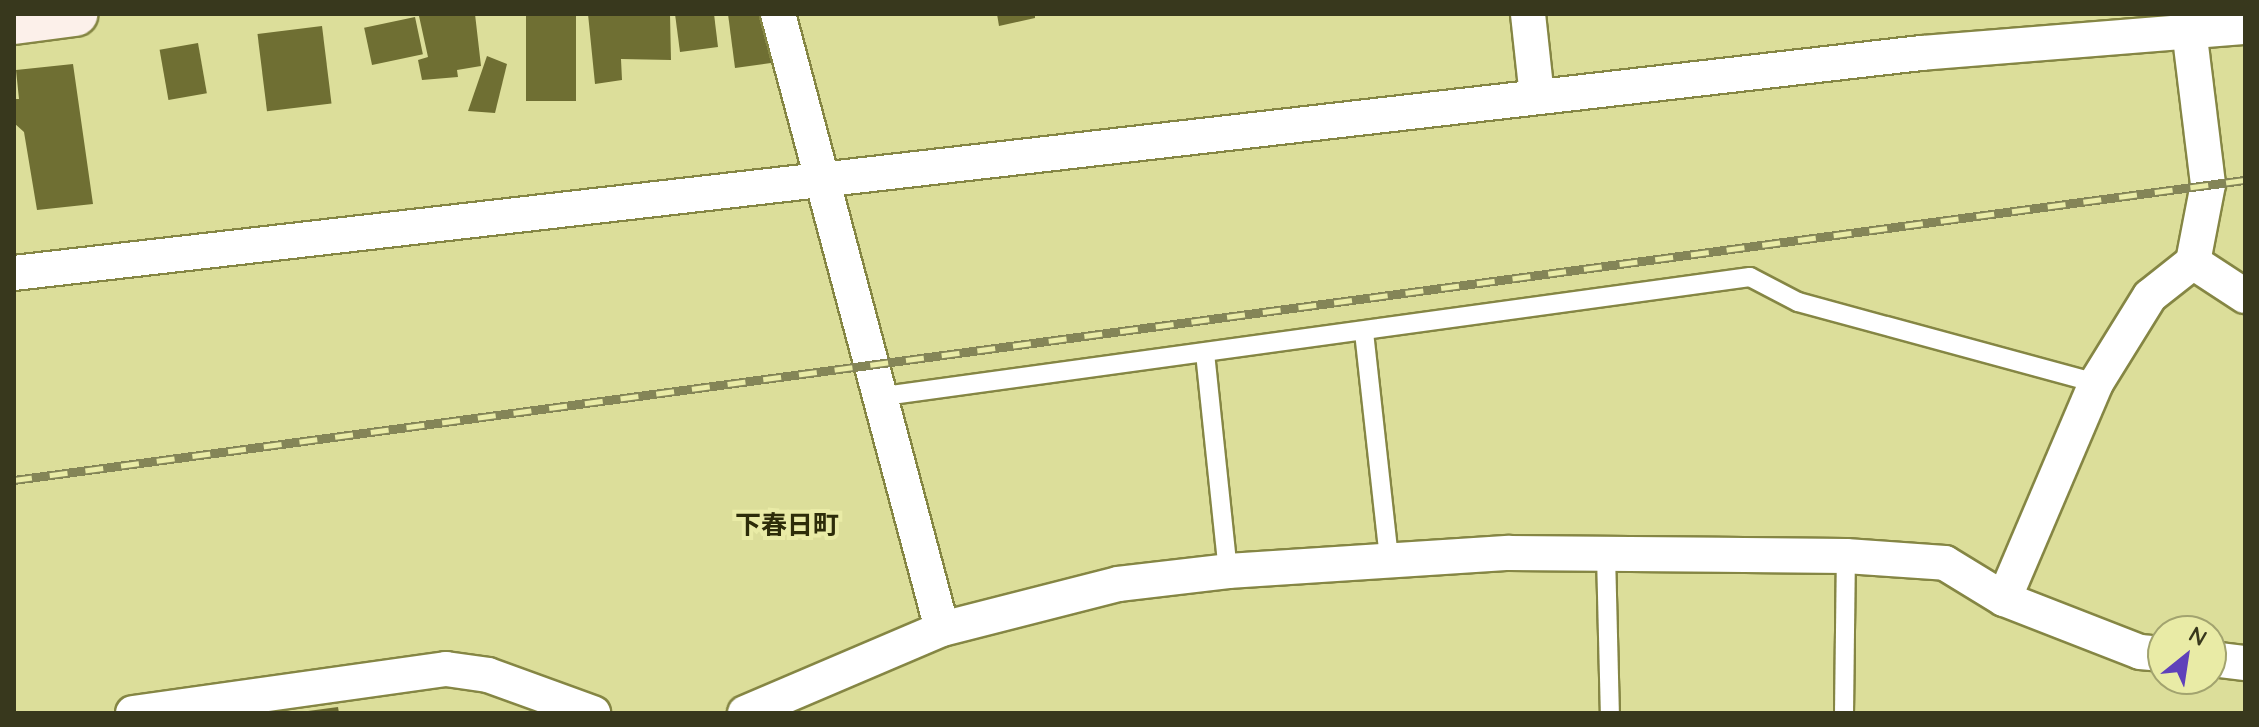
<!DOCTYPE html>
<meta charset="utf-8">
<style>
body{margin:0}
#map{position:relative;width:2259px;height:727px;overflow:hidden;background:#dcde9a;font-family:Quicksand,"Noto Sans JP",sans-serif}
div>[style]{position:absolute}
.building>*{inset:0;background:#6f6f33;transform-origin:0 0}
.roads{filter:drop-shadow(2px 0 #858644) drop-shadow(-2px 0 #858644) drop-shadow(0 2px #858644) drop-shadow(0 -2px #858644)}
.lane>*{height:18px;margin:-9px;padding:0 9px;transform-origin:9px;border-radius:9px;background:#fff}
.street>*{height:34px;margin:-17px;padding:0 17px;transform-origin:17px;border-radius:17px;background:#fff}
.secondary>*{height:44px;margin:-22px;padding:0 22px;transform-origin:22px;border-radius:22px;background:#fcf0ea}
.rail>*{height:9px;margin-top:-4.5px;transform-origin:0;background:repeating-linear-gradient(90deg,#e9eba6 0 18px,#848557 0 36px);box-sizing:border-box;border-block:2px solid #848557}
span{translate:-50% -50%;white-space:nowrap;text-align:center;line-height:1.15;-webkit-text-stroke:8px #e9eba6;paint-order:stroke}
.neighbourhood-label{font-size:26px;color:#2d2c09;font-weight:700}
.frame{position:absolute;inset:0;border:16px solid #38381d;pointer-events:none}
.north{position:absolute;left:2147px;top:615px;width:80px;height:80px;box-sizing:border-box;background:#e9eba6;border:2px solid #a2a36f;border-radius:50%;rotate:30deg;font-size:22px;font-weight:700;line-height:32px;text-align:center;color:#38381d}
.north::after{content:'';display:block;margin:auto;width:28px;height:36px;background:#5f41ba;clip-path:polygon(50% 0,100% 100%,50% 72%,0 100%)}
</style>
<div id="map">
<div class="building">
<div style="clip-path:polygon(475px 14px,481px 66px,457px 70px,458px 77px,422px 80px,418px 60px,428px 57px,419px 16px)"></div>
<div style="left:526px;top:14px;width:50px;height:87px"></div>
<div style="clip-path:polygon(588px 14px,670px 14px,671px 60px,621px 59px,622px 80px,595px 84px)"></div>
<div style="clip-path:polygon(675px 14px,714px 14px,718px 47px,680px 52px)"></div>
<div style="clip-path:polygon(728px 14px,763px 14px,778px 62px,735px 68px)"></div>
<div style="clip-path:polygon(997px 14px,1035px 14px,1035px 18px,999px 26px)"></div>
<div style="left:415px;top:17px;width:38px;height:52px;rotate:78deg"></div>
<div style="left:322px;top:26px;width:78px;height:65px;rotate:83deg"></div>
<div style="left:198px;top:43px;width:51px;height:39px;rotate:80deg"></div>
<div style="clip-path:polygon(487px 56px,507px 64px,495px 113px,468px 111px)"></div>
<div style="clip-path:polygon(73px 64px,93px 204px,37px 210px,24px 132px,14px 123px,14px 99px,19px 99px,16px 70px)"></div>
<div style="clip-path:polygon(338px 707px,339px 713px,309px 713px,308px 711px)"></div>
</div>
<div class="roads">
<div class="lane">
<div style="left:1364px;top:332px;width:229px;rotate:83.7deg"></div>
<div style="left:1205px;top:353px;width:219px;rotate:84deg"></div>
<div style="left:877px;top:397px;width:881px;rotate:-7.83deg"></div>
<div style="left:1750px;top:277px;width:54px;rotate:27.5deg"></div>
<div style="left:1798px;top:302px;width:309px;rotate:15.2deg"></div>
<div style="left:1606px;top:554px;width:159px;rotate:88.6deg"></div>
<div style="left:1844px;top:713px;width:157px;rotate:-89.3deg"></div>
</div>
<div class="street">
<div style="left:778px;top:14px;width:636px;rotate:75.07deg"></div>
<div style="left:1528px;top:14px;width:83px;rotate:83.8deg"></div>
<div style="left:2193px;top:262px;width:62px;rotate:33.2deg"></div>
<div style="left:14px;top:273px;width:1920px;rotate:-6.58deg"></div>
<div style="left:1921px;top:53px;width:325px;rotate:-4.6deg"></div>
<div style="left:2004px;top:599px;width:235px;rotate:-66.9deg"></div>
<div style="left:2096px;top:383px;width:102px;rotate:-58.2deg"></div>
<div style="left:2150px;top:296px;width:55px;rotate:-38.3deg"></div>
<div style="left:2193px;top:262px;width:79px;rotate:-79.1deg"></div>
<div style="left:2208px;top:184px;width:171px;rotate:-97deg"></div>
<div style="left:2211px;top:659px;width:34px;rotate:7deg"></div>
<div style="left:133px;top:713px;width:316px;rotate:-8deg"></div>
<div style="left:446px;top:669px;width:42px;rotate:8.1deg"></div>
<div style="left:488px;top:675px;width:112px;rotate:19.9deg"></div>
<div style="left:745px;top:713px;width:214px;rotate:-23.1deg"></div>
<div style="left:942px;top:629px;width:182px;rotate:-14.3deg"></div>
<div style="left:1118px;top:584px;width:111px;rotate:-6.7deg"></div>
<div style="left:1228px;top:571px;width:282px;rotate:-3.7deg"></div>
<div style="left:1509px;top:553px;width:337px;rotate:0.5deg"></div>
<div style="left:1846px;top:556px;width:99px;rotate:4deg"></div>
<div style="left:1945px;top:563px;width:69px;rotate:31.4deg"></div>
<div style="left:2004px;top:599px;width:146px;rotate:21.3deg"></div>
<div style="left:2140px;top:652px;width:23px;rotate:5deg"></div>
</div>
<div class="secondary">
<div style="left:14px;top:22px;width:62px;rotate:-7.5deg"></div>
</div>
</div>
<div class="rail">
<div style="left:14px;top:480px;width:2251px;rotate:-7.66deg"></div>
</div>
<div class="neighbourhood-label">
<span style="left:787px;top:525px">下春日町</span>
</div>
<div class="frame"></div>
<div class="north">N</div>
</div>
